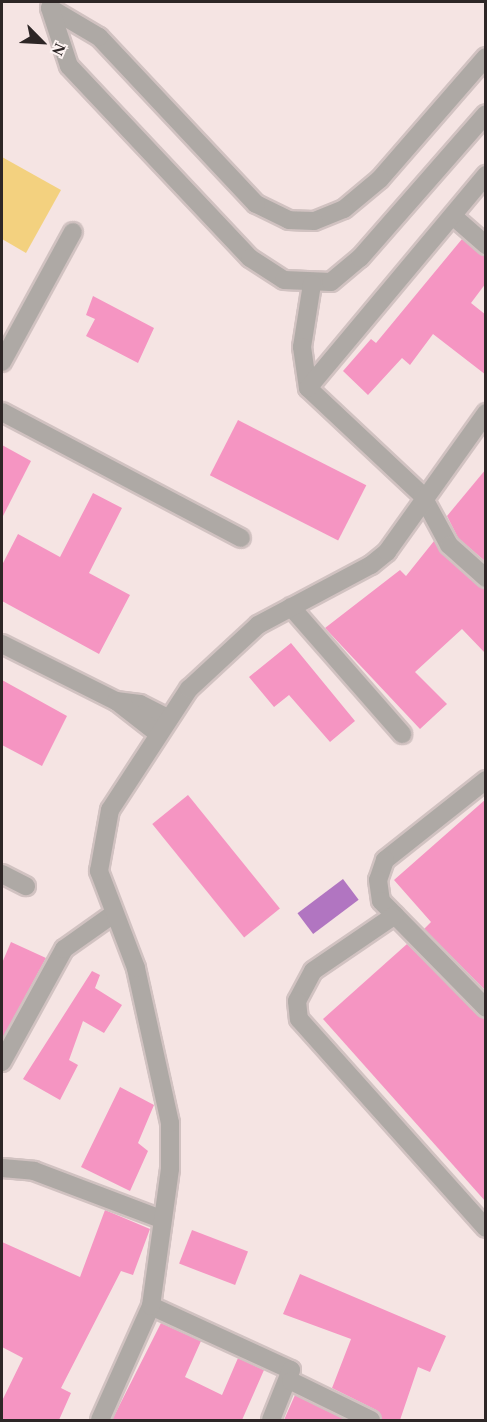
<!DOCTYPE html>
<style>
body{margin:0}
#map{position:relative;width:487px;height:1422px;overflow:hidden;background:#f5e4e3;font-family:"Times New Roman",serif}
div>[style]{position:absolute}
.green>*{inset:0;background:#f3d17f}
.water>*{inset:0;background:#b175c1;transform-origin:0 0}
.building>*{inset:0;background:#f595c2;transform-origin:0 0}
.roads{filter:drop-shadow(2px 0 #d1c2c1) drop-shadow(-2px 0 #d1c2c1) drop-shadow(0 2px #d1c2c1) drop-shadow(0 -2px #d1c2c1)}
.minor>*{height:18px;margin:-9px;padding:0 9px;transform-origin:9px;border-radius:9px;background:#aea9a5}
span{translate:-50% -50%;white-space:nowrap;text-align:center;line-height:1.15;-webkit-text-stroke:6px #fdf3f2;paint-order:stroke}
.frame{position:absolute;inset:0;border:3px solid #2d2626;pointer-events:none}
.north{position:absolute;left:12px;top:12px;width:60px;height:60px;-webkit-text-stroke:4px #fdf3f2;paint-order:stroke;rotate:114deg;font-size:16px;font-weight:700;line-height:24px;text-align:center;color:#2d2626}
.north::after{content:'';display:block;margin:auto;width:21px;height:27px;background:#2d2626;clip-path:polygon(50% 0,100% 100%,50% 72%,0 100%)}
</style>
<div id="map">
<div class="green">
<div style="clip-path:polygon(2px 157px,61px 190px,26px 253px,2px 239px)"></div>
</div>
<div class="water">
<div style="left:343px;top:879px;width:26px;height:57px;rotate:53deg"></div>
</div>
<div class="building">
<div style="clip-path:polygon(462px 239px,486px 256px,486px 283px,471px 303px,486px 315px,486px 375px,433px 334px,410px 365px,402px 358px,368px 395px,343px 371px,371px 339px,376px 343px)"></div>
<div style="clip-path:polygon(93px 296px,154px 328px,138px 363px,86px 336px,95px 319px,86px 315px)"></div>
<div style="left:238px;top:420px;width:144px;height:62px;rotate:27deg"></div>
<div style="clip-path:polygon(2px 445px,31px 461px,2px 518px)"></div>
<div style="clip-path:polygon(486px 469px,486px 562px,458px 538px,447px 516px)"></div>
<div style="clip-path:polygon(93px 493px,122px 508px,89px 573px,130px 595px,99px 654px,2px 601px,2px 565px,18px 534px,60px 557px)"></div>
<div style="clip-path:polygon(434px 541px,486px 589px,486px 654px,462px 629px,415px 672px,447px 704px,420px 729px,325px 628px,400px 570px,406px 576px)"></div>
<div style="clip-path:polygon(291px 643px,355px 721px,330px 742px,289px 695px,274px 707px,249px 677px)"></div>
<div style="clip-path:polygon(2px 680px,67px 716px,42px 766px,2px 745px)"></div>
<div style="left:188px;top:795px;width:146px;height:46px;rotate:51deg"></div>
<div style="clip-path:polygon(486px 799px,486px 991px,424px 929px,431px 922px,394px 880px)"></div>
<div style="clip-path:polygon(11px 942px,46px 958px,2px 1040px,2px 963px)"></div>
<div style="clip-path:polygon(407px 944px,486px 1019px,486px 1202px,323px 1019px)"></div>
<div style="clip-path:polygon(92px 971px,100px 975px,95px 988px,122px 1005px,104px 1033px,83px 1021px,69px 1060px,78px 1065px,60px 1100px,23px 1079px)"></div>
<div style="clip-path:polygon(120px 1087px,154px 1105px,138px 1143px,148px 1151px,130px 1191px,81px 1167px)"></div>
<div style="clip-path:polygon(105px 1210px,150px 1229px,133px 1275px,121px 1271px,61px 1388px,71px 1393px,59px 1420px,2px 1420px,2px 1401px,23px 1358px,2px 1347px,2px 1242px,80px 1277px)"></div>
<div style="left:192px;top:1230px;width:60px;height:36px;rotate:21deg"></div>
<div style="clip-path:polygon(300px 1274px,446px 1336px,430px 1372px,418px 1367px,400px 1420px,382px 1420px,376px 1410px,332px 1388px,351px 1339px,283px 1314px)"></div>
<div style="clip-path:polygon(161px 1323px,201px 1341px,185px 1377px,222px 1395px,238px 1358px,264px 1370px,242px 1420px,112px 1420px)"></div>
<div style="clip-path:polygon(295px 1395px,346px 1420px,284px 1420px)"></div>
</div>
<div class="roads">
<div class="minor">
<div style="left:486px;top:57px;width:162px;rotate:131deg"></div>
<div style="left:380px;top:179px;width:47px;rotate:140.2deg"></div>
<div style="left:344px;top:209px;width:32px;rotate:158deg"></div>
<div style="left:314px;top:221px;width:25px;rotate:-178deg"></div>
<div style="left:289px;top:220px;width:37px;rotate:-154deg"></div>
<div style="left:256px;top:204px;width:229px;rotate:-133.2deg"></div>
<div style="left:99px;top:37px;width:57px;rotate:-149.4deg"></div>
<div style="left:50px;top:8px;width:61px;rotate:71.9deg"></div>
<div style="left:69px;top:66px;width:264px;rotate:46.7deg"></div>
<div style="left:250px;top:258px;width:40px;rotate:32.9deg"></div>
<div style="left:284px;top:280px;width:47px;rotate:2.4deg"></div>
<div style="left:331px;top:282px;width:38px;rotate:-40deg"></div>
<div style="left:360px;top:258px;width:191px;rotate:-48.8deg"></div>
<div style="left:454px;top:217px;width:43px;rotate:41.2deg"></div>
<div style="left:312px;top:284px;width:64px;rotate:99deg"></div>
<div style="left:302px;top:347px;width:41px;rotate:81.7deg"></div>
<div style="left:308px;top:388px;width:156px;rotate:43.2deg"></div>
<div style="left:422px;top:495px;width:57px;rotate:61.6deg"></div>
<div style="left:449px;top:545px;width:50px;rotate:41.7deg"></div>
<div style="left:2px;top:362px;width:148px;rotate:-61.4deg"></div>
<div style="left:308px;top:388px;width:278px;rotate:-50.1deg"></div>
<div style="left:2px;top:412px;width:270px;rotate:27.8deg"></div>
<div style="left:291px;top:607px;width:169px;rotate:48.8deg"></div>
<div style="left:2px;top:644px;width:127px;rotate:26.6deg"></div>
<div style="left:116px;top:701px;width:24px;rotate:7deg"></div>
<div style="left:140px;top:704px;width:31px;rotate:27deg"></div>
<div style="left:116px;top:701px;width:52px;rotate:38deg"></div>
<div style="left:486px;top:780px;width:129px;rotate:141.6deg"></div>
<div style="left:385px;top:860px;width:21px;rotate:109deg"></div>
<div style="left:378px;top:880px;width:21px;rotate:82deg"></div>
<div style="left:381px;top:901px;width:150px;rotate:45.5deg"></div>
<div style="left:2px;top:874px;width:27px;rotate:27deg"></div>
<div style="left:395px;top:915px;width:99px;rotate:145.7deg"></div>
<div style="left:313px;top:971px;width:34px;rotate:118deg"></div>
<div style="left:297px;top:1001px;width:18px;rotate:84deg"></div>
<div style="left:299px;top:1019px;width:280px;rotate:48.2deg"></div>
<div style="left:2px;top:1062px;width:129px;rotate:-61.2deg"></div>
<div style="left:64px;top:949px;width:59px;rotate:-35.3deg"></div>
<div style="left:2px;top:1168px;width:32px;rotate:5deg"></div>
<div style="left:34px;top:1171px;width:136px;rotate:20.7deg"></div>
<div style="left:151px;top:1306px;width:154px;rotate:24.6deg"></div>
<div style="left:291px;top:1370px;width:54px;rotate:111.8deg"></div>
<div style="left:291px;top:1381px;width:89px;rotate:26deg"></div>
<div style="left:100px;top:1420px;width:125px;rotate:-65.9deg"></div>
<div style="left:151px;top:1306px;width:138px;rotate:-82.1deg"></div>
<div style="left:170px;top:1169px;width:46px;rotate:-90deg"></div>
<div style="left:170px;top:1123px;width:159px;rotate:-102.4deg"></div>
<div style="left:136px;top:968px;width:104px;rotate:-110.9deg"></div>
<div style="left:99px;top:871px;width:62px;rotate:-79.8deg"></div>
<div style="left:110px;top:810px;width:145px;rotate:-56.9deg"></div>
<div style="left:189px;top:689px;width:94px;rotate:-42.8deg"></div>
<div style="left:258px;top:625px;width:128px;rotate:-28deg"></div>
<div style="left:371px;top:565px;width:21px;rotate:-39deg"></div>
<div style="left:387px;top:552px;width:171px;rotate:-54.5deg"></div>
</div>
</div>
<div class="frame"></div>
<div class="north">N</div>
</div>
